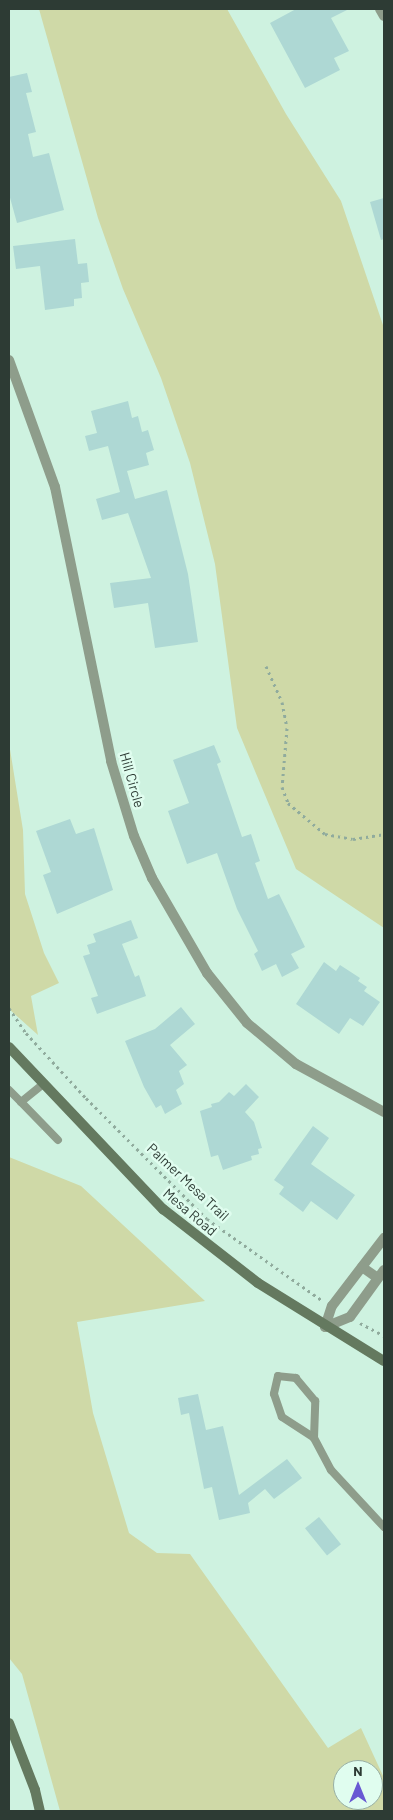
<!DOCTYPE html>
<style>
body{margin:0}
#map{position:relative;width:393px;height:1820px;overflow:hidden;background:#cef2e0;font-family:Barlow,sans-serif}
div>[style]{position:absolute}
.green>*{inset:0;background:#cfd9a7}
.building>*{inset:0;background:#aed8d4;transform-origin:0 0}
.path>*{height:3px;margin-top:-1.5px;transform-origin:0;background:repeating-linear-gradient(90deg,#90ab9d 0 2.5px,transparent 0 6.5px)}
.lane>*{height:8px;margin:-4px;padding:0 4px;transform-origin:4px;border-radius:4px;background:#8e9d8b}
.street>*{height:10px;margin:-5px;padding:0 5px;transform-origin:5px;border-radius:5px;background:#8e9d8b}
.secondary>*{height:10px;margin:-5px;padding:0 5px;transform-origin:5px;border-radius:5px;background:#64795f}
span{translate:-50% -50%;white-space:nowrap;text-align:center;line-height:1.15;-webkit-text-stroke:5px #e0fdef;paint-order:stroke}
.street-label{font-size:14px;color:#2d3b34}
.frame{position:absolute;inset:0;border:10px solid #2d3b34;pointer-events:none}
.north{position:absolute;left:333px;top:1760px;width:50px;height:50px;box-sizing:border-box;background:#e0fdef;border:1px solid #98afa4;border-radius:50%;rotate:0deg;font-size:14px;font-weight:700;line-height:20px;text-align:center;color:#2d3b34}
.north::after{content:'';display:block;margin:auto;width:18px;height:22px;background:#6859d3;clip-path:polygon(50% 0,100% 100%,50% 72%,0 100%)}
</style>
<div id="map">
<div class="green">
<div style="clip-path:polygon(39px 9px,227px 9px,286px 114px,341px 201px,384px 328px,384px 928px,296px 869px,237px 728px,215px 564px,190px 463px,161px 378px,123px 289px,98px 218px)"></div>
<div style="clip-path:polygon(9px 743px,23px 830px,25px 894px,44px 953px,59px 983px,31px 996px,38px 1035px,9px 1009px)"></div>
<div style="clip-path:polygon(evenodd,9px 1157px,81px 1186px,205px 1301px,77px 1322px,93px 1413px,129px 1533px,157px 1553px,190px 1554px,328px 1748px,361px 1728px,384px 1778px,384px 1811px,60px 1811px,22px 1674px,9px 1658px,9px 1157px,343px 1770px,373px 1770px,373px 1800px,343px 1800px,343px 1770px)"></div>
</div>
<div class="building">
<div style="clip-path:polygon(296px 9px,349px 9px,331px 18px,349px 51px,334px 58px,340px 70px,305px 88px,270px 23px)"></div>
<div style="clip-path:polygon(27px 73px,32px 92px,26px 93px,36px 132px,28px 134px,33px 157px,49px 153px,64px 210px,17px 223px,9px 194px,9px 77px)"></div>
<div style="clip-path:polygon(384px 198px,384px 239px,381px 240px,370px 202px)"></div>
<div style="clip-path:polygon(75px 239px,78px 264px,87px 263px,89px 282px,81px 283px,82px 298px,74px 299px,74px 306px,45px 310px,40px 266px,16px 269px,13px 246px)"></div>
<div style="clip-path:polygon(128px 401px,132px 418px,138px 416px,142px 432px,148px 430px,154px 450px,146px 453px,149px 465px,127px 471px,135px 499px,167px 490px,188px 574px,198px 642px,155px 648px,148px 603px,114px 608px,110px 583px,151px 578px,128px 513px,102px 520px,96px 499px,120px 492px,108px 446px,89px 451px,85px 436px,97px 433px,91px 411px)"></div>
<div style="clip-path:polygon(214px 745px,221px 762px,217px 764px,242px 837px,251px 834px,260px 861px,255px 863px,268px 899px,279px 894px,305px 947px,291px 954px,299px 968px,282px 977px,276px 964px,262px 971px,254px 954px,258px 951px,237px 909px,217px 853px,187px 864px,168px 811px,189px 803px,173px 760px)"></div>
<div style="clip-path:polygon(70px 819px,76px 834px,94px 828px,113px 890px,57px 914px,43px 875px,51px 872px,36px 831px)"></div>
<div style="clip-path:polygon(131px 920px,138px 938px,122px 944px,135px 977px,139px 975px,146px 996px,97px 1014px,91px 998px,98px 996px,83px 956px,90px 954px,87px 945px,96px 942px,93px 934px)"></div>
<div style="clip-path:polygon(324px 962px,336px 971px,340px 965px,360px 978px,358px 981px,367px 987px,364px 991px,380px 1002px,363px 1026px,350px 1018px,339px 1034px,296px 1004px)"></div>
<div style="clip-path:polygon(181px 1007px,195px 1024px,170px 1045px,187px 1065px,179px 1071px,184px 1084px,176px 1090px,182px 1104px,165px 1114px,161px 1105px,156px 1108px,144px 1087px,125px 1041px,155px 1029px)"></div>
<div style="clip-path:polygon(246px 1084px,259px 1097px,245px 1112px,254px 1122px,262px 1148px,258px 1149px,259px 1154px,251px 1156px,252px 1160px,223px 1170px,218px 1155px,211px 1157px,200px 1111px,212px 1107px,211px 1104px,219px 1102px,229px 1092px,234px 1096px)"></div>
<div style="clip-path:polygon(313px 1126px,329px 1138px,311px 1164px,355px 1195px,337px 1220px,311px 1201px,303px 1212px,279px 1194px,284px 1187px,274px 1180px)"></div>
<div style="clip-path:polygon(198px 1394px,206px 1430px,223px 1426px,239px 1495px,287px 1459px,302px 1478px,274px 1499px,265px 1489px,248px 1503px,250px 1513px,219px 1520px,212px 1487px,204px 1489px,189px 1413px,181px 1415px,178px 1398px)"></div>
<div style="left:319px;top:1517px;width:35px;height:18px;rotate:51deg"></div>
</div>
<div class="path">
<div style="left:266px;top:666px;width:39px;rotate:66deg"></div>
<div style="left:282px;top:702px;width:26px;rotate:79deg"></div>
<div style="left:287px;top:728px;width:59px;rotate:94.8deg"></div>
<div style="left:282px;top:787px;width:17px;rotate:69deg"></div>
<div style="left:288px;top:803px;width:48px;rotate:40deg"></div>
<div style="left:325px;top:834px;width:28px;rotate:10deg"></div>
<div style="left:353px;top:839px;width:31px;rotate:-9deg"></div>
<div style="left:9px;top:1008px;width:30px;rotate:56deg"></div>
<div style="left:26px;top:1033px;width:88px;rotate:47.3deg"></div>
<div style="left:86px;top:1098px;width:171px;rotate:45deg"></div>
<div style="left:207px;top:1219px;width:142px;rotate:35.3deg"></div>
<div style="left:360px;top:1323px;width:27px;rotate:28deg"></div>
</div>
<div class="lane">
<div style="left:9px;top:1090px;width:17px;rotate:45deg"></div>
<div style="left:21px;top:1102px;width:28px;rotate:-39deg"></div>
<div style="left:21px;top:1102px;width:53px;rotate:45.8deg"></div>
<div style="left:314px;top:1438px;width:37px;rotate:-88deg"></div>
<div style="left:315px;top:1401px;width:30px;rotate:-130deg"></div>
<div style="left:296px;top:1378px;width:18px;rotate:-174deg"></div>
<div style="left:278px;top:1376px;width:18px;rotate:103deg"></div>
<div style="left:274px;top:1394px;width:24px;rotate:71deg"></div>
<div style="left:282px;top:1417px;width:38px;rotate:33deg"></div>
<div style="left:314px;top:1438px;width:36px;rotate:62deg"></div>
<div style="left:331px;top:1470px;width:78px;rotate:47.1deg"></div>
</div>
<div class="street">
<div style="left:380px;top:9px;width:8px;rotate:60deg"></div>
<div style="left:9px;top:360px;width:135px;rotate:70.1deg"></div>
<div style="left:55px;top:487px;width:280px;rotate:78.4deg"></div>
<div style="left:111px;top:761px;width:78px;rotate:73deg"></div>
<div style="left:134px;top:836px;width:46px;rotate:66.8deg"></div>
<div style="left:152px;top:878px;width:110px;rotate:59.9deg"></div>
<div style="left:207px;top:973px;width:64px;rotate:51.3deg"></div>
<div style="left:247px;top:1023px;width:64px;rotate:39.9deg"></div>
<div style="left:296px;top:1064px;width:100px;rotate:28.6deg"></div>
<div style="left:362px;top:1267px;width:19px;rotate:35deg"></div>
<div style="left:325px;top:1327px;width:22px;rotate:-72deg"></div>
<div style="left:332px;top:1306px;width:86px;rotate:-52.6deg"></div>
<div style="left:325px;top:1327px;width:27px;rotate:-22deg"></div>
<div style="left:350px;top:1317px;width:58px;rotate:-54.1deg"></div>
</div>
<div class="secondary">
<div style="left:9px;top:1047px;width:224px;rotate:46.5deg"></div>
<div style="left:163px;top:1209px;width:120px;rotate:37.9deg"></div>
<div style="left:258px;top:1283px;width:148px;rotate:31.8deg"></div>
<div style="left:9px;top:1723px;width:72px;rotate:68.8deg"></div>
<div style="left:35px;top:1790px;width:22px;rotate:77deg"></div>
</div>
<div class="street-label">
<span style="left:132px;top:780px;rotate:74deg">Hill Circle</span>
<span style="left:188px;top:1182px;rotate:43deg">Palmer Mesa Trail</span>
<span style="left:190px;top:1212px;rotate:40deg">Mesa Road</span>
</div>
<div class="frame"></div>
<div class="north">N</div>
</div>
